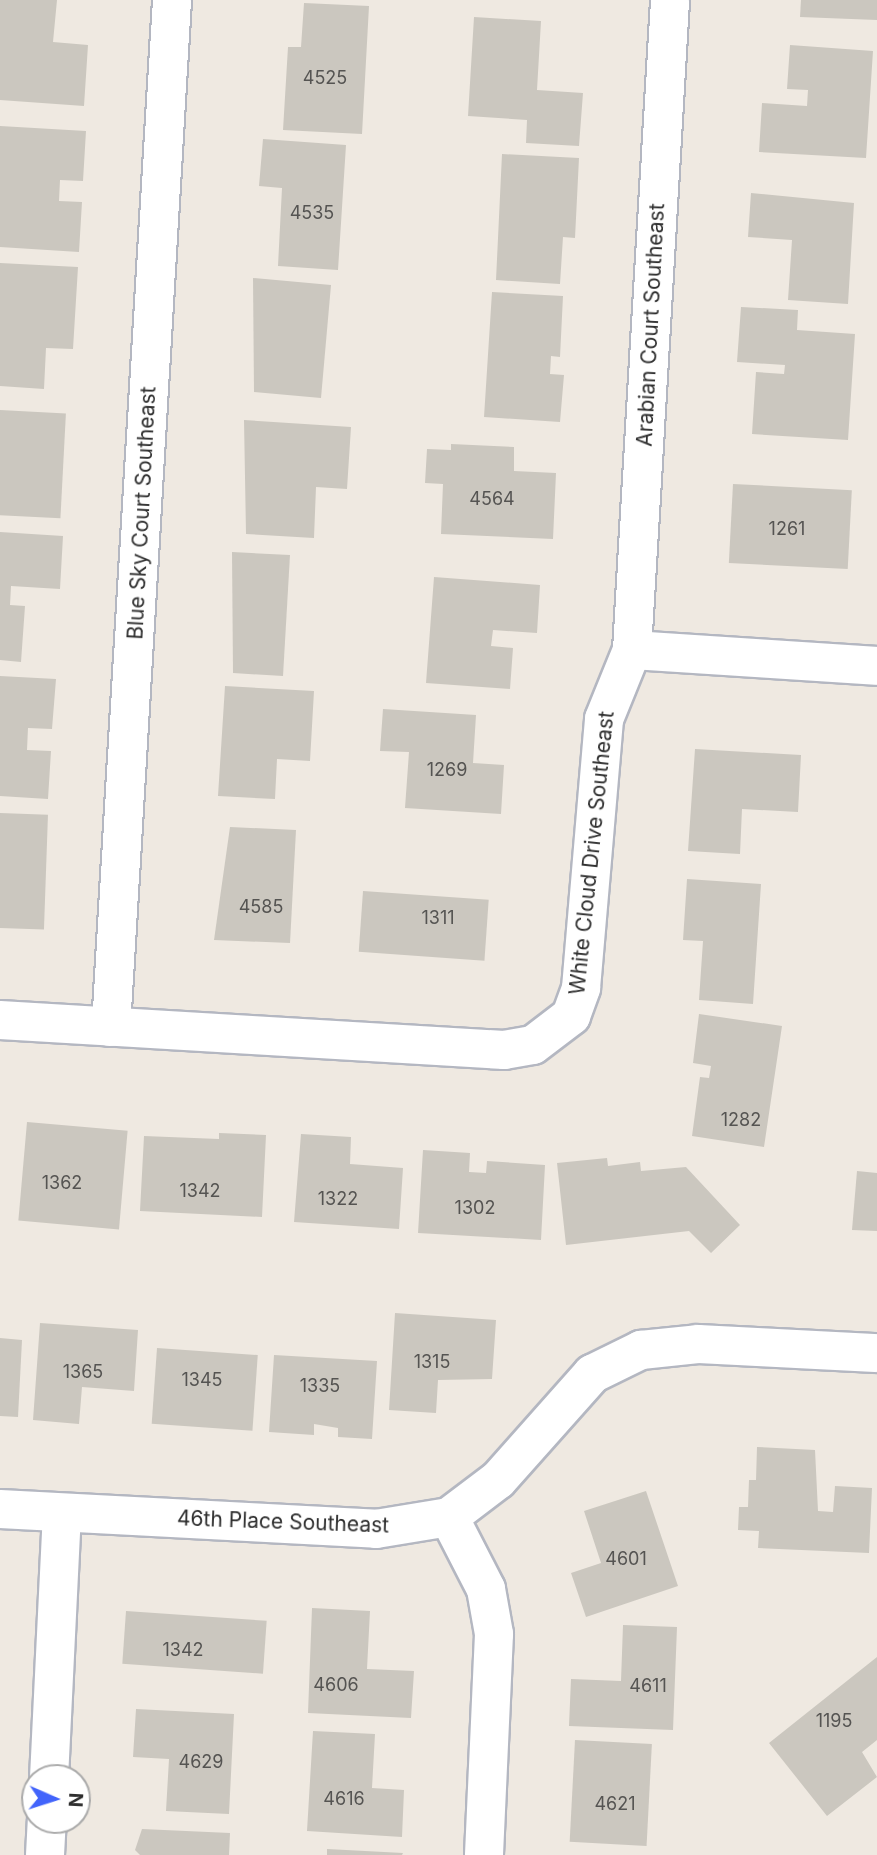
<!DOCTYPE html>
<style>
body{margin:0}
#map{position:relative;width:877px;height:1855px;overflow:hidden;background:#efe9e1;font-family:Inter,sans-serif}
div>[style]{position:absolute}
.building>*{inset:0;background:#cbc7bf;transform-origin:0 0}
.roads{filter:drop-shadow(2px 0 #b4b7c1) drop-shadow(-2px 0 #b4b7c1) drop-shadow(0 2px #b4b7c1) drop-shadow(0 -2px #b4b7c1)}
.minor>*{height:38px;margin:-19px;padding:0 19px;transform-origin:19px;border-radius:19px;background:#fff}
span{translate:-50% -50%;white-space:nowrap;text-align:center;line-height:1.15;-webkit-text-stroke:5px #fff;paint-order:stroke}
.number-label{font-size:18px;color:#555452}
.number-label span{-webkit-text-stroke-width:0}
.street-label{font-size:21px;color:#2e2e2e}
.north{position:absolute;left:21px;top:1764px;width:70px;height:70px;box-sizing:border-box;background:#fff;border:2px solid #ababab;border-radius:50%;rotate:93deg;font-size:19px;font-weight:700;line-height:28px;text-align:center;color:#2e2e2e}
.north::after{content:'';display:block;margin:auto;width:24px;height:32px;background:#4264fb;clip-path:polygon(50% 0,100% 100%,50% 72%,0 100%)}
</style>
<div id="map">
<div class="building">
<div style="clip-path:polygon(0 0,57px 0,53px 42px,88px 45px,84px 106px,0 100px)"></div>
<div style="clip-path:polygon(801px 0,877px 0,877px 20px,800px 17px)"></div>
<div style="clip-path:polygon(304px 3px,369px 6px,362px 134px,283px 130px,288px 47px,301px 47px)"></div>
<div style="clip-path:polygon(474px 17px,541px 21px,537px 90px,583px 93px,579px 146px,526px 143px,527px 120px,468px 116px)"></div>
<div style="clip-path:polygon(790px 45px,873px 51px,866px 158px,759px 152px,762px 103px,807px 106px,808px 90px,787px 89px)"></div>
<div style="clip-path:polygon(0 126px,86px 131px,83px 181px,60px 180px,59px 201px,82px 202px,79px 252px,0 247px)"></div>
<div style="clip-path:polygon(263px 139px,346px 145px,338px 270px,278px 266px,282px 188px,259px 186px)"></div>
<div style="clip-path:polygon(502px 154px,579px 158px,575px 238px,563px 237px,560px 284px,496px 280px)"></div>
<div style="clip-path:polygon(751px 193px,854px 203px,848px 304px,788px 300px,792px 240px,748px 237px)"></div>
<div style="clip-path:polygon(0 263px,78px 267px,73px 349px,46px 348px,44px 389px,0 386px)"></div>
<div style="clip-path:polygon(253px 278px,331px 285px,321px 398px,254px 392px)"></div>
<div style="clip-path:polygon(492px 292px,563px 296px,560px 357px,551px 356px,550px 374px,564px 375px,560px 422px,484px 417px)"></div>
<div style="clip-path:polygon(741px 307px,798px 310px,797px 330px,855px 334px,848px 440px,752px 434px,756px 372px,784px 374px,785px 365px,737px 362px)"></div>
<div style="left:0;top:410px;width:66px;height:105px;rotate:3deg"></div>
<div style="clip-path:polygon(244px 420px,351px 427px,347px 489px,316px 487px,314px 538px,246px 534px)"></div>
<div style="clip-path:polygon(451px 444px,514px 447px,514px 471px,556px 473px,553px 539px,441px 534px,443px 484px,425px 483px,427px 449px,451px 450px)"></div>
<div style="left:733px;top:484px;width:119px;height:79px;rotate:3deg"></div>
<div style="clip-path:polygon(0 532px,63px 536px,60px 589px,11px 586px,10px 605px,25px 606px,21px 662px,0 660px)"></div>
<div style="clip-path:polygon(232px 552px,290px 555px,283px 676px,233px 673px)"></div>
<div style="clip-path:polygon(434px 577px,540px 585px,537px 633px,493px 630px,491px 646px,513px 648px,510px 689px,426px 683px)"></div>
<div style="clip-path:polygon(0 676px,56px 679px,52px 729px,28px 728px,27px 750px,51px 751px,48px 799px,0 796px)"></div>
<div style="clip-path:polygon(225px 686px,314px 691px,310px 761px,277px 759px,275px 799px,218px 796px)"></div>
<div style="clip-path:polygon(383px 709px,476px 715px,473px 763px,504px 765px,501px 814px,405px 808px,409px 752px,380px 751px)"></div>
<div style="clip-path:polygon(695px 749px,801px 755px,798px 812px,742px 809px,740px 854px,688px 851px)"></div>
<div style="left:0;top:813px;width:48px;height:115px;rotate:2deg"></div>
<div style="clip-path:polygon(230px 827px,296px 830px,290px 943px,214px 940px)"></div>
<div style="clip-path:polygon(687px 879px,761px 884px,753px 1004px,699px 1000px,703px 941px,683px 940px)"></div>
<div style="left:363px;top:891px;width:126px;height:61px;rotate:4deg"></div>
<div style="clip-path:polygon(699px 1014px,782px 1026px,764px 1147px,692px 1136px,700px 1077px,709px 1078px,711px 1066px,693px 1063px)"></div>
<div style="left:27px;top:1122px;width:101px;height:99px;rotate:5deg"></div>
<div style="clip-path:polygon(219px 1133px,266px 1135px,262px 1217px,140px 1211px,144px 1136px,219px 1139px)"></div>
<div style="clip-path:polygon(301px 1134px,351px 1137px,350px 1164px,403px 1168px,399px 1229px,294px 1222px)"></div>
<div style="clip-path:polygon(423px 1150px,470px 1153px,469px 1172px,486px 1173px,487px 1161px,545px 1165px,541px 1240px,418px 1233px)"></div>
<div style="clip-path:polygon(607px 1158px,608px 1166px,640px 1162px,641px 1171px,686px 1167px,740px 1225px,711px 1253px,689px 1231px,566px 1245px,557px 1163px)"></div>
<div style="clip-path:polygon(857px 1171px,877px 1173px,877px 1231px,852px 1230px)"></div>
<div style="clip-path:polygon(395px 1313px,496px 1320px,492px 1379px,438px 1380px,436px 1413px,389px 1410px)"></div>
<div style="clip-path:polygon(40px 1323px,138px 1330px,134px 1391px,82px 1387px,79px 1424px,33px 1420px)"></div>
<div style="clip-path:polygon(0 1338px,22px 1340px,18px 1417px,0 1416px)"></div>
<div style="left:157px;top:1348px;width:101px;height:76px;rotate:4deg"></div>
<div style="clip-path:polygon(274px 1355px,377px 1361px,372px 1439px,338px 1437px,338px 1428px,314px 1424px,314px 1435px,269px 1432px)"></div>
<div style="clip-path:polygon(757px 1447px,815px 1450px,818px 1511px,833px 1512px,835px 1486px,872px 1488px,869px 1553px,758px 1548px,759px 1531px,738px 1530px,739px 1507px,748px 1507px,749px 1480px,756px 1480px)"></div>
<div style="clip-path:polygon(646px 1491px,678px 1586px,586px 1617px,571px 1573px,601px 1563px,584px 1511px)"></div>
<div style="clip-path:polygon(312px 1608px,370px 1611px,367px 1669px,414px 1671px,411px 1718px,308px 1713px)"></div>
<div style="left:126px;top:1611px;width:141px;height:53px;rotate:4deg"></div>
<div style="clip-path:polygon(623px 1625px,677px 1627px,673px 1730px,569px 1726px,571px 1679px,621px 1681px)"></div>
<div style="clip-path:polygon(877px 1657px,877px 1740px,862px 1752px,877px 1777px,827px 1816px,769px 1743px)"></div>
<div style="clip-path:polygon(136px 1709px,234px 1714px,229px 1814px,166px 1811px,169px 1759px,133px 1757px)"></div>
<div style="clip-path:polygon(313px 1731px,375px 1734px,372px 1788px,404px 1790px,402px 1837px,307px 1831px)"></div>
<div style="left:575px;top:1740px;width:77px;height:102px;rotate:3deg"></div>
<div style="clip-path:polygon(142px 1829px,230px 1833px,229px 1855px,140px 1855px,135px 1850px)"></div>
<div style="clip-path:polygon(327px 1849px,403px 1853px,402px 1855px,327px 1855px)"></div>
</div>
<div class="roads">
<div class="minor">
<div style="left:632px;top:650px;width:651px;rotate:-86.65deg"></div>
<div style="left:0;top:1020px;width:505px;rotate:3.41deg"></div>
<div style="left:504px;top:1050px;width:29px;rotate:-10deg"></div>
<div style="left:533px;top:1045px;width:48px;rotate:-37.3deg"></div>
<div style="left:571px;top:1016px;width:30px;rotate:-70deg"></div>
<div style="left:581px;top:988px;width:270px;rotate:-85.1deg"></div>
<div style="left:604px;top:719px;width:74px;rotate:-67.9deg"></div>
<div style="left:632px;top:650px;width:246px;rotate:3.7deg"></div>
<div style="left:111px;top:1027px;width:1029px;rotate:-86.6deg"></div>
<div style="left:0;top:1509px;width:377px;rotate:3deg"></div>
<div style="left:376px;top:1529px;width:74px;rotate:-9.3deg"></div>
<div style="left:449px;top:1517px;width:61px;rotate:-37.1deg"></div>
<div style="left:498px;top:1480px;width:142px;rotate:-48.4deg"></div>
<div style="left:592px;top:1374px;width:55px;rotate:-26.1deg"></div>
<div style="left:641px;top:1350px;width:57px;rotate:-6deg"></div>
<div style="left:698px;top:1344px;width:179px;rotate:2.9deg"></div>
<div style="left:449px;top:1517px;width:81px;rotate:62.8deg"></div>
<div style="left:486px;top:1589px;width:46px;rotate:79.9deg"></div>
<div style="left:494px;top:1634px;width:221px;rotate:92.6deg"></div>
<div style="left:49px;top:1778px;width:265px;rotate:-87.2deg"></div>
<div style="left:45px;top:1855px;width:35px;rotate:-87deg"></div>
</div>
</div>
<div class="number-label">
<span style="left:325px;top:78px">4525</span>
<span style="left:312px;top:213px">4535</span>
<span style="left:492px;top:499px">4564</span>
<span style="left:787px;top:529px">1261</span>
<span style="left:447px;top:770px">1269</span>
<span style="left:261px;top:907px">4585</span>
<span style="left:438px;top:918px">1311</span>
<span style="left:741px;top:1120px">1282</span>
<span style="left:62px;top:1183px">1362</span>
<span style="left:200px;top:1191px">1342</span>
<span style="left:338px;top:1199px">1322</span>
<span style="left:475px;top:1208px">1302</span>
<span style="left:432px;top:1362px">1315</span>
<span style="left:83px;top:1372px">1365</span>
<span style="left:202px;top:1380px">1345</span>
<span style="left:320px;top:1386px">1335</span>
<span style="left:626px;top:1559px">4601</span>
<span style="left:183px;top:1650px">1342</span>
<span style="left:336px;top:1685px">4606</span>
<span style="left:648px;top:1686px">4611</span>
<span style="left:834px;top:1721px">1195</span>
<span style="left:201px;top:1762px">4629</span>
<span style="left:344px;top:1799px">4616</span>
<span style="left:615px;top:1804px">4621</span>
</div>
<div class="street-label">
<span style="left:651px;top:325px;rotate:-87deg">Arabian Court Southeast</span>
<span style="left:142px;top:513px;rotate:-87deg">Blue Sky Court Southeast</span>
<span style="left:592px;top:853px;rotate:-84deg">White Cloud Drive Southeast</span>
<span style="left:283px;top:1522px;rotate:2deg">46th Place Southeast</span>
</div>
<div class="north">N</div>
</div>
